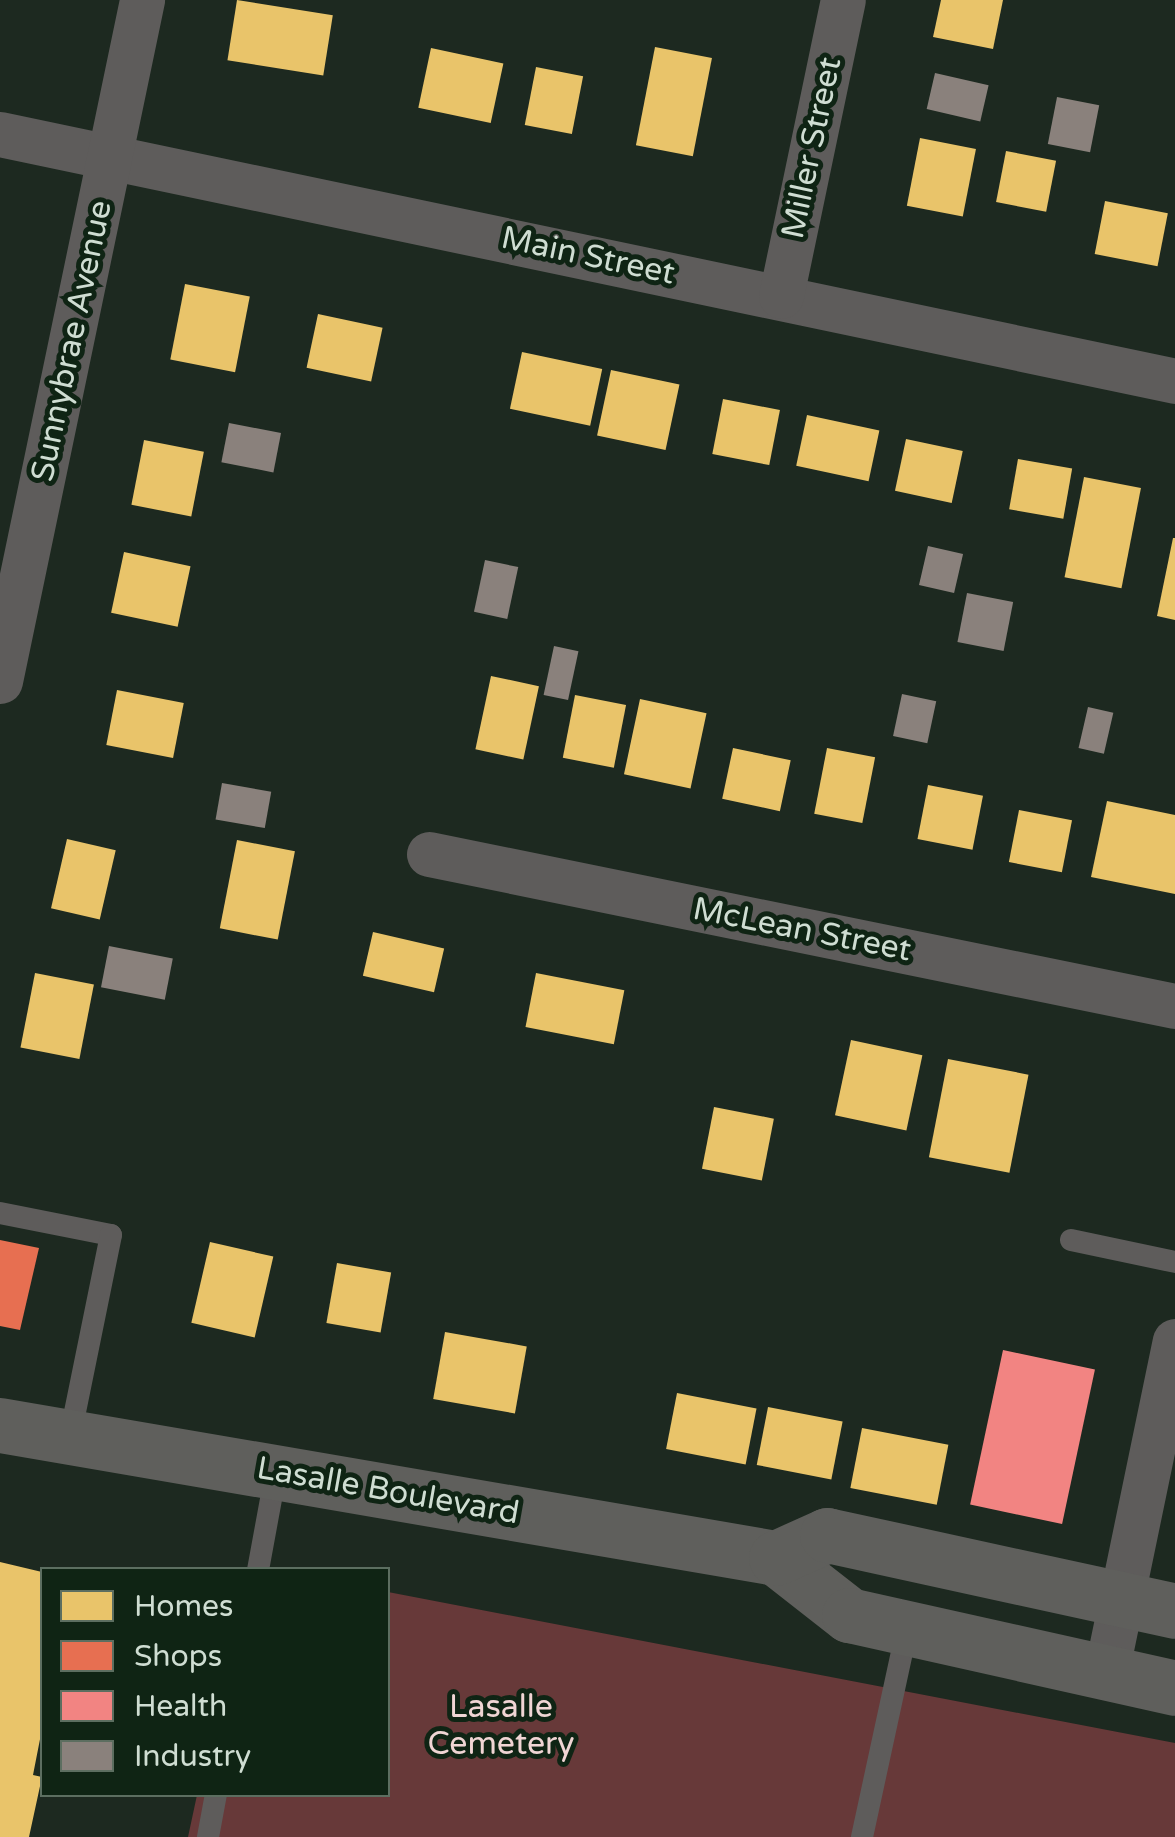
<!DOCTYPE html>
<style>
body{margin:0}
#map{position:relative;width:1175px;height:1837px;overflow:hidden;background:#1d2920;font-family:"Varela Round",sans-serif}
div>[style]{position:absolute}
.green>*{inset:0;background:#673939}
.homes>*{inset:0;background:#e9c46a;transform-origin:0 0}
.shops>*{inset:0;background:#e76f51}
.health>*{inset:0;background:#f28482;transform-origin:0 0}
.industry>*{inset:0;background:#8a817c;transform-origin:0 0}
.service>*{height:22px;margin:-11px;padding:0 11px;transform-origin:11px;border-radius:11px;background:#5e5c5b}
.minor>*{height:45px;margin:-22.5px;padding:0 22.5px;transform-origin:22.5px;border-radius:22.5px;background:#5e5c5b}
.secondary>*{height:55px;margin:-27.5px;padding:0 27.5px;transform-origin:27.5px;border-radius:27.5px;background:#5f5f5c}
span{translate:-50% -50%;white-space:nowrap;text-align:center;line-height:1.15;-webkit-text-stroke:10px #0f2414;paint-order:stroke}
.street-label{font-size:32px;color:#cfddd2}
.park-label{font-size:32px;color:#f0d5d4}
.legend{position:absolute;left:40px;top:1567px;width:350px;height:230px;box-sizing:border-box;background:#0f2414;border:2px solid #5c6e60;margin:0;padding:12px 18px;list-style:none;font-size:30px;color:#cfddd2}
.legend li{display:flex;align-items:center;gap:20px;height:50px}
.legend b{width:50px;border:2px solid #5c6e60}
</style>
<div id="map">
<div class="green">
<div style="clip-path:polygon(388px 1592px,1175px 1743px,1175px 1837px,188px 1837px,197px 1795px,388px 1794px)"></div>
</div>
<div class="homes">
<div style="left:237px;top:0;width:97px;height:61px;rotate:9deg"></div>
<div style="clip-path:polygon(941px 0,1003px 0,993px 49px,933px 37px)"></div>
<div style="left:655px;top:47px;width:58px;height:100px;rotate:11deg"></div>
<div style="left:431px;top:48px;width:74px;height:61px;rotate:12deg"></div>
<div style="left:536px;top:67px;width:48px;height:59px;rotate:11deg"></div>
<div style="left:920px;top:138px;width:57px;height:69px;rotate:11deg"></div>
<div style="left:1006px;top:151px;width:51px;height:52px;rotate:11deg"></div>
<div style="left:1105px;top:201px;width:64px;height:54px;rotate:11deg"></div>
<div style="left:185px;top:284px;width:66px;height:77px;rotate:11deg"></div>
<div style="left:318px;top:314px;width:66px;height:55px;rotate:12deg"></div>
<div style="left:522px;top:352px;width:82px;height:58px;rotate:12deg"></div>
<div style="left:611px;top:370px;width:70px;height:67px;rotate:12deg"></div>
<div style="left:723px;top:399px;width:58px;height:56px;rotate:11deg"></div>
<div style="left:807px;top:415px;width:74px;height:52px;rotate:12deg"></div>
<div style="left:906px;top:439px;width:58px;height:53px;rotate:12deg"></div>
<div style="left:144px;top:440px;width:61px;height:66px;rotate:11deg"></div>
<div style="left:1018px;top:459px;width:55px;height:51px;rotate:10deg"></div>
<div style="left:1084px;top:477px;width:58px;height:102px;rotate:11deg"></div>
<div style="clip-path:polygon(1173px 538px,1175px 538px,1175px 620px,1157px 616px)"></div>
<div style="left:124px;top:552px;width:68px;height:62px;rotate:12deg"></div>
<div style="left:491px;top:676px;width:49px;height:75px;rotate:12deg"></div>
<div style="left:117px;top:690px;width:68px;height:56px;rotate:11deg"></div>
<div style="left:575px;top:695px;width:52px;height:64px;rotate:11deg"></div>
<div style="left:640px;top:699px;width:68px;height:77px;rotate:12deg"></div>
<div style="left:733px;top:748px;width:59px;height:52px;rotate:12deg"></div>
<div style="left:827px;top:748px;width:49px;height:67px;rotate:11deg"></div>
<div style="left:928px;top:785px;width:56px;height:55px;rotate:11deg"></div>
<div style="clip-path:polygon(1107px 801px,1175px 815px,1175px 894px,1091px 877px)"></div>
<div style="left:1019px;top:810px;width:54px;height:53px;rotate:11deg"></div>
<div style="left:67px;top:839px;width:50px;height:71px;rotate:13deg"></div>
<div style="left:237px;top:840px;width:59px;height:90px;rotate:11deg"></div>
<div style="left:373px;top:932px;width:73px;height:45px;rotate:13deg"></div>
<div style="left:35px;top:973px;width:60px;height:76px;rotate:11deg"></div>
<div style="left:536px;top:973px;width:90px;height:55px;rotate:11deg"></div>
<div style="left:851px;top:1040px;width:73px;height:77px;rotate:12deg"></div>
<div style="left:948px;top:1059px;width:82px;height:100px;rotate:11deg"></div>
<div style="left:714px;top:1107px;width:61px;height:63px;rotate:11deg"></div>
<div style="left:210px;top:1242px;width:65px;height:83px;rotate:13deg"></div>
<div style="left:337px;top:1263px;width:55px;height:61px;rotate:10deg"></div>
<div style="left:445px;top:1332px;width:83px;height:68px;rotate:10deg"></div>
<div style="left:677px;top:1393px;width:81px;height:57px;rotate:11deg"></div>
<div style="left:768px;top:1407px;width:76px;height:59px;rotate:11deg"></div>
<div style="left:862px;top:1428px;width:88px;height:61px;rotate:11deg"></div>
<div style="clip-path:polygon(0 1562px,42px 1572px,42px 1729px,33px 1775px,42px 1777px,29px 1837px,0 1837px)"></div>
</div>
<div class="shops">
<div style="clip-path:polygon(0 1240px,39px 1248px,20px 1330px,0 1326px)"></div>
</div>
<div class="health">
<div style="left:1003px;top:1350px;width:94px;height:158px;rotate:12deg"></div>
</div>
<div class="industry">
<div style="left:935px;top:73px;width:55px;height:37px;rotate:13deg"></div>
<div style="left:1057px;top:97px;width:43px;height:48px;rotate:11deg"></div>
<div style="left:229px;top:423px;width:53px;height:40px;rotate:11deg"></div>
<div style="left:928px;top:546px;width:36px;height:40px;rotate:13deg"></div>
<div style="left:485px;top:560px;width:34px;height:53px;rotate:12deg"></div>
<div style="left:967px;top:593px;width:47px;height:50px;rotate:11deg"></div>
<div style="left:554px;top:646px;width:25px;height:50px;rotate:12deg"></div>
<div style="left:902px;top:694px;width:35px;height:43px;rotate:12deg"></div>
<div style="left:1088px;top:707px;width:26px;height:42px;rotate:13deg"></div>
<div style="left:222px;top:783px;width:50px;height:37px;rotate:10deg"></div>
<div style="left:109px;top:946px;width:65px;height:42px;rotate:11deg"></div>
</div>
<div class="service">
<div style="left:0;top:1213px;width:113px;rotate:11.2deg"></div>
<div style="left:111px;top:1235px;width:206px;rotate:101.5deg"></div>
<div style="left:1071px;top:1240px;width:106px;rotate:11.9deg"></div>
<div style="left:258px;top:1570px;width:100px;rotate:-79.6deg"></div>
<div style="left:208px;top:1837px;width:44px;rotate:-79.5deg"></div>
<div style="left:862px;top:1837px;width:213px;rotate:-77.8deg"></div>
</div>
<div class="minor">
<div style="left:0;top:134px;width:1201px;rotate:11.87deg"></div>
<div style="left:781px;top:296px;width:302px;rotate:-78.2deg"></div>
<div style="left:0;top:681px;width:696px;rotate:-78.22deg"></div>
<div style="left:429px;top:854px;width:761px;rotate:11.52deg"></div>
<div style="left:1106px;top:1673px;width:339px;rotate:-78.3deg"></div>
</div>
<div class="secondary">
<div style="left:0;top:1425px;width:787px;rotate:9.73deg"></div>
<div style="left:776px;top:1558px;width:93px;rotate:38deg"></div>
<div style="left:849px;top:1615px;width:334px;rotate:12.6deg"></div>
<div style="left:776px;top:1558px;width:56px;rotate:-24.3deg"></div>
<div style="left:827px;top:1535px;width:356px;rotate:12.3deg"></div>
</div>
<div class="street-label">
<span style="left:812px;top:148px;rotate:-78deg">Miller Street</span>
<span style="left:588px;top:256px;rotate:12deg">Main Street</span>
<span style="left:72px;top:341px;rotate:-78deg">Sunnybrae Avenue</span>
<span style="left:802px;top:930px;rotate:11deg">McLean Street</span>
<span style="left:388px;top:1491px;rotate:10deg">Lasalle Boulevard</span>
</div>
<div class="park-label">
<span style="left:501px;top:1726px">Lasalle<br>Cemetery</span>
</div>
<ul class="legend">
<li><b style="height:28px;background:#e9c46a"></b>Homes</li>
<li><b style="height:28px;background:#e76f51"></b>Shops</li>
<li><b style="height:28px;background:#f28482"></b>Health</li>
<li><b style="height:28px;background:#8a817c"></b>Industry</li>
</ul>
</div>
